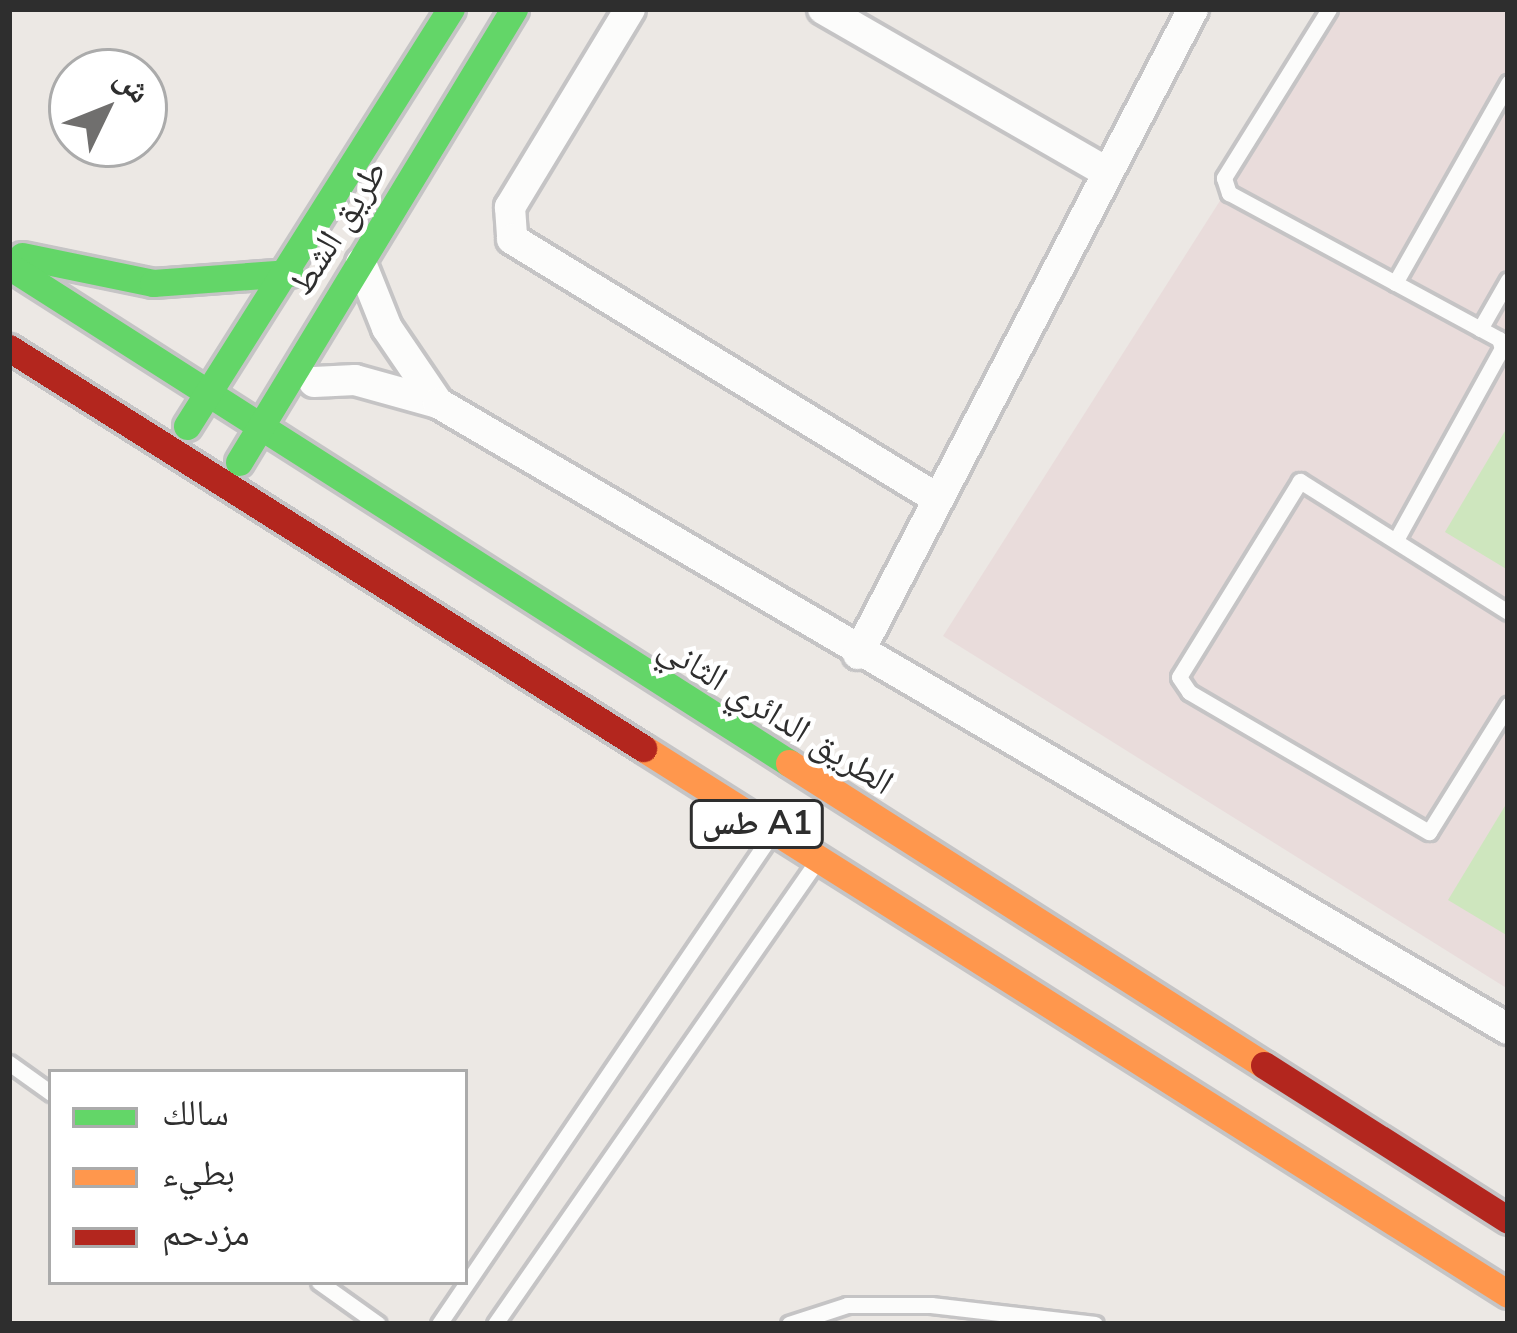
<!DOCTYPE html>
<meta charset="utf-8">
<style>
body{margin:0}
#map{position:relative;width:1517px;height:1333px;overflow:hidden;background:#ece8e4;font-family:"Nunito Sans","Noto Naskh Arabic",sans-serif}
div>[style]{position:absolute}
.medical>*{inset:0;background:#e9dcdb}
.green>*{inset:0;background:#cee6be}
.roads{filter:drop-shadow(3px 0 #c5c4c5) drop-shadow(-3px 0 #c5c4c5) drop-shadow(0 3px #c5c4c5) drop-shadow(0 -3px #c5c4c5)}
.lane>*{height:15px;margin:-7.5px;padding:0 7.5px;transform-origin:7.5px;border-radius:7.5px;background:#fcfcfb}
.street>*{height:30px;margin:-15px;padding:0 15px;transform-origin:15px;border-radius:15px;background:#fcfcfb}
.fast>*{height:27px;margin:-13.5px;padding:0 13.5px;transform-origin:13.5px;border-radius:13.5px;background:#63d668}
.slow>*{height:27px;margin:-13.5px;padding:0 13.5px;transform-origin:13.5px;border-radius:13.5px;background:#ff974d}
.jam>*{height:27px;margin:-13.5px;padding:0 13.5px;transform-origin:13.5px;border-radius:13.5px;background:#b3261e}
span{translate:-50% -50%;white-space:nowrap;text-align:center;line-height:1.15;-webkit-text-stroke:9px #fff;paint-order:stroke}
.shield-label span{padding:3px 9px;background:#fff;border:3px solid;border-radius:9px;-webkit-text-stroke-width:0}
.shield-label{font-size:33px;color:#2e2e2e;font-weight:700}
.street-label{font-size:36px;color:#2e2e2e}
.frame{position:absolute;inset:0;border:12px solid #2e2e2e;pointer-events:none}
.legend{position:absolute;left:48px;top:1069px;width:420px;height:216px;box-sizing:border-box;background:#fff;border:3px solid #ababab;margin:0;padding:15px 21px;list-style:none;font-size:36px;color:#2e2e2e}
.legend li{display:flex;align-items:center;gap:24px;height:60px}
.legend b{width:60px;border:3px solid #ababab}
.north{position:absolute;left:48px;top:48px;width:120px;height:120px;box-sizing:border-box;background:#fff;border:3px solid #ababab;border-radius:50%;rotate:47deg;font-size:33px;font-weight:700;line-height:48px;text-align:center;color:#2e2e2e}
.north::after{content:'';display:block;margin:auto;width:42px;height:54px;background:#706f6e;clip-path:polygon(50% 0,100% 100%,50% 72%,0 100%)}
</style>
<div id="map">
<div class="medical">
<div style="clip-path:polygon(1342px 9px,1508px 9px,1508px 989px,943px 636px)"></div>
</div>
<div class="green">
<div style="clip-path:polygon(1508px 426px,1508px 570px,1445px 532px)"></div>
<div style="clip-path:polygon(1508px 801px,1508px 936px,1448px 900px)"></div>
</div>
<div class="roads">
<div class="lane">
<div style="left:1329px;top:9px;width:199px;rotate:121.9deg"></div>
<div style="left:1224px;top:178px;width:16px;rotate:72deg"></div>
<div style="left:1229px;top:193px;width:307px;rotate:28.4deg"></div>
<div style="left:1499px;top:339px;width:9px;rotate:72deg"></div>
<div style="left:1502px;top:348px;width:219px;rotate:118.9deg"></div>
<div style="left:1395px;top:283px;width:230px;rotate:-60.5deg"></div>
<div style="left:1480px;top:329px;width:56px;rotate:-60.3deg"></div>
<div style="left:1508px;top:612px;width:246px;rotate:-147.8deg"></div>
<div style="left:1300px;top:481px;width:230px;rotate:121.7deg"></div>
<div style="left:1179px;top:677px;width:18px;rotate:56deg"></div>
<div style="left:1189px;top:692px;width:278px;rotate:30.3deg"></div>
<div style="left:1429px;top:832px;width:150px;rotate:-58.1deg"></div>
<div style="left:9px;top:1063px;width:52px;rotate:35.5deg"></div>
<div style="left:319px;top:1282px;width:72px;rotate:35.4deg"></div>
<div style="left:439px;top:1324px;width:584px;rotate:-55.82deg"></div>
<div style="left:495px;top:1324px;width:555px;rotate:-55.19deg"></div>
<div style="left:789px;top:1324px;width:61px;rotate:-18.1deg"></div>
<div style="left:847px;top:1305px;width:84px"></div>
<div style="left:931px;top:1305px;width:165px;rotate:6.6deg"></div>
</div>
<div class="street">
<div style="left:630px;top:9px;width:232px;rotate:121.2deg"></div>
<div style="left:510px;top:207px;width:32px;rotate:86deg"></div>
<div style="left:512px;top:239px;width:495px;rotate:31.4deg"></div>
<div style="left:823px;top:9px;width:327px;rotate:29.9deg"></div>
<div style="left:361px;top:263px;width:70px;rotate:68.2deg"></div>
<div style="left:387px;top:328px;width:91px;rotate:55.8deg"></div>
<div style="left:314px;top:382px;width:41px;rotate:-2.8deg"></div>
<div style="left:355px;top:380px;width:86px;rotate:15.5deg"></div>
<div style="left:438px;top:403px;width:1240px;rotate:30.33deg"></div>
<div style="left:858px;top:654px;width:727px;rotate:-62.55deg"></div>
</div>
<div class="fast">
<div style="left:22px;top:256px;width:134px;rotate:11.6deg"></div>
<div style="left:153px;top:283px;width:137px;rotate:-4.2deg"></div>
<div style="left:9px;top:266px;width:925px;rotate:32.5deg"></div>
<div style="left:187px;top:426px;width:494px;rotate:-57.7deg"></div>
<div style="left:239px;top:462px;width:530px;rotate:-58.74deg"></div>
</div>
<div class="slow">
<div style="left:643px;top:748px;width:1023px;rotate:32.26deg"></div>
<div style="left:789px;top:763px;width:563px;rotate:32.45deg"></div>
</div>
<div class="jam">
<div style="left:9px;top:348px;width:750px;rotate:32.25deg"></div>
<div style="left:1264px;top:1065px;width:289px;rotate:32.4deg"></div>
</div>
</div>
<div class="shield-label">
<span style="left:757px;top:824px">طس A1</span>
</div>
<div class="street-label">
<span style="left:338px;top:228px;rotate:-58deg">طريق الشط</span>
<span style="left:776px;top:715px;rotate:32deg">الطريق الدائري الثاني</span>
</div>
<div class="frame"></div>
<ul class="legend">
<li><b style="height:15px;background:#63d668"></b>سالك</li>
<li><b style="height:15px;background:#ff974d"></b>بطيء</li>
<li><b style="height:15px;background:#b3261e"></b>مزدحم</li>
</ul>
<div class="north">ش</div>
</div>
